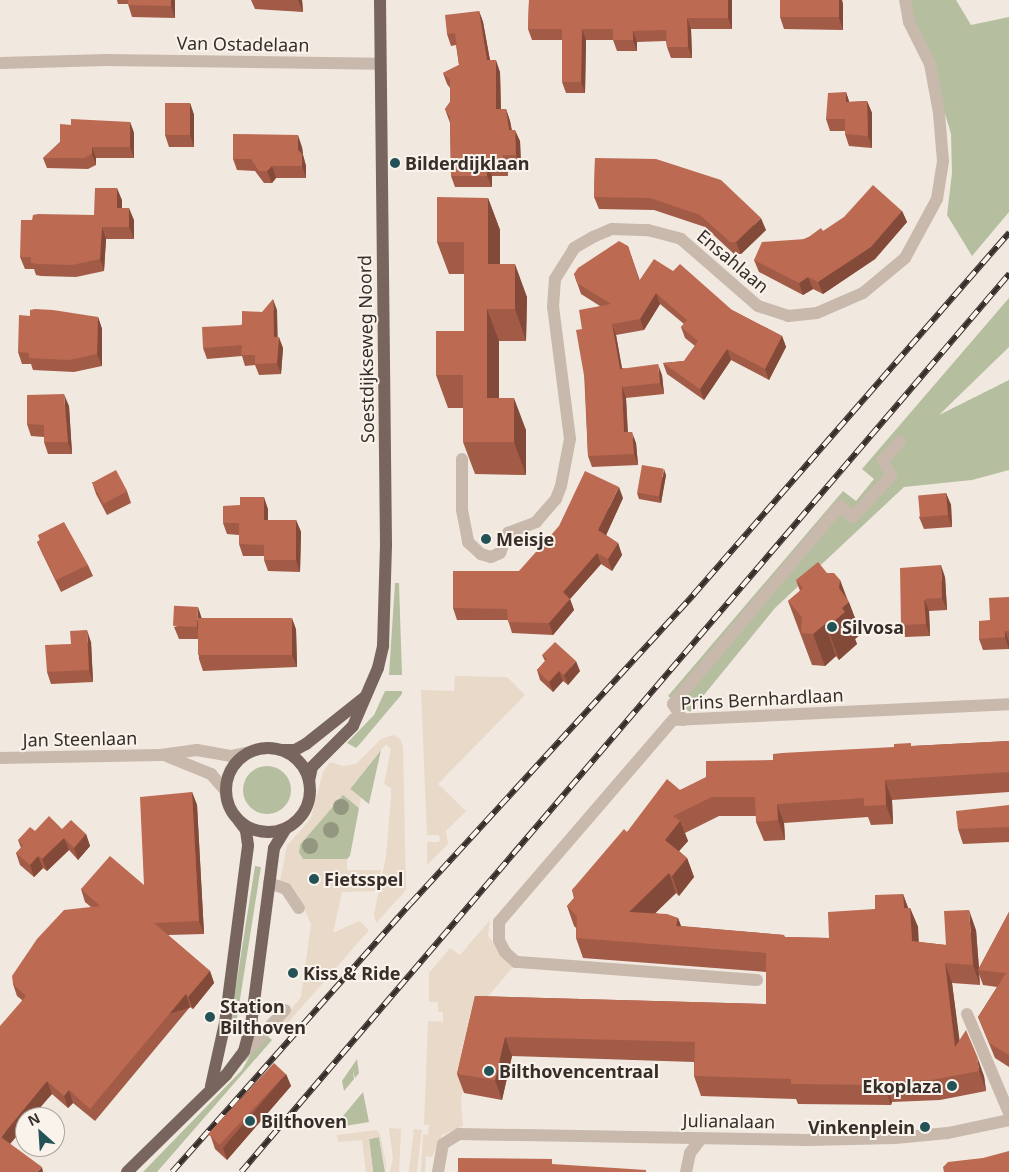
<!DOCTYPE html>
<style>
body{margin:0}
#map{position:relative;width:1009px;height:1172px;overflow:hidden;background:#f1e8df;font-family:"Noto Sans",sans-serif}
div>[style]{position:absolute}
.green>*{inset:0;background:#b5bfa0;transform-origin:0 0}
.round{border-radius:50%}
.plaza>*{inset:0;background:#e8d9c8;transform-origin:0 0}
.minor>*{height:12px;margin:-6px;padding:0 6px;transform-origin:6px;border-radius:6px;background:#c8b9ac}
.major>*{height:12px;margin:-6px;padding:0 6px;transform-origin:6px;border-radius:6px;background:#78655d}
.major>.ring{margin:-6px;padding:0;box-sizing:content-box;background:none;border:12px solid #78655d;border-radius:50%}
.rail>*{height:5.5px;margin-top:-2.75px;transform-origin:0;background:repeating-linear-gradient(90deg,#f9f3ec 0 11px,#372e2a 0 22px);box-sizing:border-box;border-block:1px solid #372e2a}
.trees>*{width:16px;height:16px;margin:-8px;border-radius:50%;background:#94977f}
.wall>*{inset:0;background:#a25b47}
.shaded-wall>*{inset:0;background:#844a39;transform-origin:0 0}
.building>*{inset:0;background:#bc6a52;transform-origin:0 0}
.dots>*{width:14px;height:14px;translate:-50% -50%;box-sizing:border-box;border:2px solid #f9f3ec;border-radius:50%}
span{translate:-50% -50%;white-space:nowrap;text-align:center;line-height:1.15;-webkit-text-stroke:4px #f9f3ec;paint-order:stroke}
.street-label{font-size:18px;color:#372e2a}
.poi-label{font-size:18px;color:#372e2a;font-weight:700}
.left{translate:0 -50%;text-align:left}
.right{translate:-100% -50%;text-align:right}
.north{position:absolute;left:15px;top:1107px;width:50px;height:50px;box-sizing:border-box;background:#f9f3ec;border:1px solid #aba49e;border-radius:50%;rotate:334deg;font-size:14px;font-weight:700;line-height:20px;text-align:center;color:#372e2a}
.north::after{content:'';display:block;margin:auto;width:18px;height:22px;background:#235356;clip-path:polygon(50% 0,100% 100%,50% 72%,0 100%)}
</style>
<div id="map">
<div class="green">
<div style="clip-path:polygon(904px 0,956px 0,971px 25px,1009px 17px,1009px 212px,972px 256px,947px 215px,952px 173px,951px 134px,934px 76px)"></div>
<div style="clip-path:polygon(1009px 298px,1009px 347px,939px 415px,1009px 380px,1009px 470px,972px 480px,904px 487px,775px 608px,690px 712px,668px 696px,843px 491px,856px 501px,874px 479px,862px 469px)"></div>
<div style="clip-path:polygon(395px 583px,399px 583px,402px 675px,389px 675px)"></div>
<div style="clip-path:polygon(385px 691px,402px 691px,402px 694px,359px 745px,356px 748px,347px 743px,374px 715px)"></div>
<div style="clip-path:polygon(381px 750px,369px 804px,350px 789px)"></div>
<div class="round" style="left:243px;top:766px;width:48px;height:48px"></div>
<div style="clip-path:polygon(343px 794px,359px 808px,350px 856px,347px 859px,303px 859px,299px 853px,300px 843px)"></div>
<div style="left:255px;top:866px;width:6px;height:161px;rotate:9deg"></div>
<div style="clip-path:polygon(267px 1036px,272px 1040px,157px 1172px,143px 1172px,242px 1070px,254px 1049px)"></div>
<div style="clip-path:polygon(357px 1059px,359px 1073px,355px 1078px,353px 1071px,354px 1079px,344px 1091px,342px 1081px)"></div>
<div style="clip-path:polygon(363px 1092px,369px 1122px,333px 1128px)"></div>
<div style="clip-path:polygon(379px 1137px,385px 1172px,373px 1172px,369px 1139px)"></div>
</div>
<div class="plaza">
<div style="clip-path:polygon(455px 676px,507px 677px,525px 695px,438px 784px,466px 811px,446px 831px,448px 844px,427px 865px,427px 842px,439px 842px,440px 839px,439px 835px,427px 835px,421px 690px,454px 691px)"></div>
<div style="clip-path:polygon(393px 735px,400px 739px,403px 747px,406px 890px,376px 923px,374px 914px,386px 857px,391px 797px,391px 788px,384px 784px,391px 749px,386px 744px,350px 789px,361px 798px,359px 808px,343px 795px,299px 846px,299px 853px,303px 859px,347px 859px,347px 870px,381px 870px,376px 891px,342px 892px,333px 933px,359px 921px,369px 930px,286px 1025px,282px 1021px,301px 997px,311px 924px,298px 895px,280px 881px,287px 846px,311px 818px,323px 772px,330px 762px,343px 766px,356px 764px,381px 739px)"></div>
<div style="clip-path:polygon(490px 920px,488px 936px,513px 967px,473px 1014px,461px 1102px,463px 1126px,442px 1135px,432px 1157px,426px 1156px,425px 1172px,421px 1172px,423px 1134px,428px 1135px,429px 1125px,424px 1125px,428px 1021px,443px 1022px,443px 1012px,438px 1012px,438px 1002px,429px 1002px,429px 973px,450px 948px,460px 955px)"></div>
<div style="clip-path:polygon(389px 1128px,401px 1129px,399px 1172px,390px 1172px,393px 1159px)"></div>
<div style="left:414px;top:1129px;width:8px;height:43px;rotate:7deg"></div>
<div style="clip-path:polygon(377px 1130px,380px 1134px,386px 1164px,386px 1172px,379px 1137px,369px 1139px,373px 1172px,366px 1172px,362px 1140px,338px 1142px,337px 1135px)"></div>
</div>
<div class="minor">
<div style="left:0;top:63px;width:106px;rotate:-1.6deg"></div>
<div style="left:106px;top:60px;width:274px;rotate:0.8deg"></div>
<div style="left:462px;top:459px;width:51px;rotate:90deg"></div>
<div style="left:462px;top:510px;width:33px;rotate:79deg"></div>
<div style="left:468px;top:542px;width:18px;rotate:43deg"></div>
<div style="left:481px;top:554px;width:10px;rotate:17deg"></div>
<div style="left:491px;top:557px;width:10px;rotate:-24deg"></div>
<div style="left:500px;top:553px;width:22px;rotate:-68deg"></div>
<div style="left:508px;top:533px;width:30px;rotate:-21deg"></div>
<div style="left:536px;top:522px;width:30px;rotate:-49deg"></div>
<div style="left:556px;top:499px;width:14px;rotate:-69deg"></div>
<div style="left:561px;top:486px;width:48px;rotate:-79.2deg"></div>
<div style="left:570px;top:439px;width:133px;rotate:-97.3deg"></div>
<div style="left:553px;top:307px;width:28px;rotate:-86deg"></div>
<div style="left:555px;top:279px;width:36px;rotate:-58deg"></div>
<div style="left:574px;top:248px;width:22px;rotate:-30deg"></div>
<div style="left:593px;top:237px;width:21px;rotate:-23deg"></div>
<div style="left:612px;top:229px;width:36px;rotate:2deg"></div>
<div style="left:648px;top:230px;width:34px;rotate:15deg"></div>
<div style="left:681px;top:239px;width:102px;rotate:41deg"></div>
<div style="left:758px;top:306px;width:32px;rotate:18deg"></div>
<div style="left:788px;top:316px;width:29px;rotate:-6deg"></div>
<div style="left:817px;top:313px;width:50px;rotate:-23.5deg"></div>
<div style="left:863px;top:293px;width:55px;rotate:-39.8deg"></div>
<div style="left:905px;top:258px;width:67px;rotate:-61.5deg"></div>
<div style="left:937px;top:199px;width:38px;rotate:-81deg"></div>
<div style="left:943px;top:161px;width:48px;rotate:-94.8deg"></div>
<div style="left:939px;top:113px;width:50px;rotate:-100.4deg"></div>
<div style="left:930px;top:64px;width:47px;rotate:-116.6deg"></div>
<div style="left:909px;top:22px;width:22px;rotate:-100deg"></div>
<div style="left:683px;top:720px;width:19px;rotate:-122deg"></div>
<div style="left:673px;top:704px;width:259px;rotate:-49.9deg"></div>
<div style="left:840px;top:506px;width:17px;rotate:40deg"></div>
<div style="left:853px;top:517px;width:56px;rotate:-47.2deg"></div>
<div style="left:891px;top:476px;width:18px;rotate:-117deg"></div>
<div style="left:883px;top:460px;width:25px;rotate:-47deg"></div>
<div style="left:164px;top:755px;width:51px;rotate:22deg"></div>
<div style="left:211px;top:774px;width:21px;rotate:49deg"></div>
<div style="left:0;top:758px;width:161px;rotate:-1.1deg"></div>
<div style="left:161px;top:755px;width:36px;rotate:-8deg"></div>
<div style="left:197px;top:750px;width:35px;rotate:10deg"></div>
<div style="left:231px;top:756px;width:19px;rotate:-12deg"></div>
<div style="left:269px;top:883px;width:18px;rotate:19deg"></div>
<div style="left:286px;top:889px;width:23px;rotate:56deg"></div>
<div style="left:757px;top:980px;width:242px;rotate:-175.7deg"></div>
<div style="left:516px;top:962px;width:15px;rotate:-138deg"></div>
<div style="left:505px;top:952px;width:13px;rotate:-117deg"></div>
<div style="left:499px;top:940px;width:18px;rotate:-90deg"></div>
<div style="left:499px;top:922px;width:267px;rotate:-49.3deg"></div>
<div style="left:673px;top:720px;width:336px;rotate:-2.7deg"></div>
<div style="left:967px;top:1014px;width:108px;rotate:67deg"></div>
<div style="left:242px;top:1056px;width:63px;rotate:-46.9deg"></div>
<div style="left:438px;top:1172px;width:28px;rotate:-80deg"></div>
<div style="left:443px;top:1144px;width:19px;rotate:-32deg"></div>
<div style="left:459px;top:1134px;width:349px;rotate:1deg"></div>
<div style="left:808px;top:1140px;width:87px;rotate:-1.3deg"></div>
<div style="left:895px;top:1138px;width:53px;rotate:-5.4deg"></div>
<div style="left:948px;top:1133px;width:62px;rotate:-12deg"></div>
<div style="left:686px;top:1172px;width:19px;rotate:-78deg"></div>
<div style="left:690px;top:1153px;width:18px;rotate:-52deg"></div>
</div>
<div class="major">
<div class="ring" style="left:226px;top:748px;width:72px;height:72px"></div>
<div style="left:283px;top:750px;width:12px"></div>
<div style="left:295px;top:750px;width:13px;rotate:-29deg"></div>
<div style="left:306px;top:744px;width:75px;rotate:-38.5deg"></div>
<div style="left:309px;top:781px;width:14px;rotate:-78deg"></div>
<div style="left:312px;top:767px;width:58px;rotate:-45deg"></div>
<div style="left:353px;top:726px;width:63px;rotate:-66.7deg"></div>
<div style="left:378px;top:668px;width:23px;rotate:-77deg"></div>
<div style="left:383px;top:646px;width:101px;rotate:-88.3deg"></div>
<div style="left:386px;top:545px;width:545px;rotate:-90.63deg"></div>
<div style="left:211px;top:1086px;width:65px;rotate:-77.5deg"></div>
<div style="left:225px;top:1023px;width:179px;rotate:-82.6deg"></div>
<div style="left:248px;top:845px;width:15px;rotate:-98deg"></div>
<div style="left:246px;top:830px;width:11px;rotate:-128deg"></div>
<div style="left:127px;top:1172px;width:139px;rotate:-44.4deg"></div>
<div style="left:226px;top:1075px;width:30px;rotate:-53deg"></div>
<div style="left:244px;top:1051px;width:27px;rotate:-75deg"></div>
<div style="left:251px;top:1025px;width:178px;rotate:-82.6deg"></div>
<div style="left:274px;top:848px;width:23px;rotate:-59deg"></div>
</div>
<div class="rail">
<div style="left:172px;top:1172px;width:360px;rotate:-48.4deg"></div>
<div style="left:411px;top:903px;width:418px;rotate:-47.5deg"></div>
<div style="left:693px;top:595px;width:481px;rotate:-48.9deg"></div>
<div style="left:241px;top:1172px;width:1182px;rotate:-49.46deg"></div>
</div>
<div class="trees">
<div style="left:341px;top:807px"></div>
<div style="left:331px;top:830px"></div>
<div style="left:310px;top:846px"></div>
</div>
<div class="wall">
<div style="clip-path:polygon(117px 0,175px 0,175px 18px,132px 17px,128px 4px,118px 4px)"></div>
<div style="clip-path:polygon(251px 0,302px 0,303px 12px,255px 9px)"></div>
<div style="clip-path:polygon(529px 0,732px 0,732px 29px,691px 29px,692px 58px,671px 58px,667px 47px,666px 41px,637px 42px,637px 51px,617px 51px,613px 40px,586px 40px,585px 93px,566px 93px,562px 82px,562px 40px,532px 40px,528px 29px)"></div>
<div style="clip-path:polygon(780px 0,842px 0,843px 5px,843px 30px,784px 29px,780px 17px)"></div>
<div style="clip-path:polygon(479px 11px,483px 22px,490px 60px,500px 72px,501px 109px,506px 109px,510px 121px,512px 130px,520px 141px,521px 166px,507px 167px,508px 176px,492px 176px,492px 187px,455px 187px,451px 176px,450px 123px,445px 109px,450px 102px,450px 88px,447px 84px,443px 73px,459px 65px,456px 45px,451px 46px,447px 34px)"></div>
<div style="clip-path:polygon(846px 92px,849px 102px,867px 101px,872px 113px,872px 148px,849px 146px,845px 134px,845px 131px,830px 131px,826px 119px)"></div>
<div style="clip-path:polygon(190px 103px,194px 115px,194px 147px,169px 147px,165px 135px)"></div>
<div style="clip-path:polygon(130px 122px,134px 133px,134px 158px,96px 158px,96px 165px,88px 169px,47px 168px,43px 158px,60px 142px,71px 125px)"></div>
<div style="clip-path:polygon(302px 147px,303px 155px,306px 166px,306px 178px,276px 178px,272px 183px,264px 183px,255px 171px,237px 170px,233px 159px)"></div>
<div style="clip-path:polygon(595px 158px,766px 230px,741px 254px,734px 254px,705px 227px,654px 210px,599px 209px,594px 197px)"></div>
<div style="clip-path:polygon(488px 198px,500px 230px,500px 264px,527px 297px,526px 341px,499px 341px,499px 398px,526px 430px,526px 475px,475px 474px,463px 442px,463px 408px,448px 408px,436px 375px,464px 331px,464px 274px,449px 274px,437px 242px)"></div>
<div style="clip-path:polygon(122px 200px,122px 208px,134px 220px,134px 239px,106px 239px,104px 271px,76px 277px,41px 276px,36px 275px,34px 269px,25px 269px,20px 257px,32px 220px,94px 215px)"></div>
<div style="clip-path:polygon(902px 211px,907px 222px,875px 259px,823px 294px,813px 289px,803px 295px,759px 272px,754px 260px,823px 231px)"></div>
<div style="clip-path:polygon(628px 246px,640px 281px,732px 310px,782px 336px,786px 347px,769px 380px,731px 360px,704px 400px,667px 374px,663px 363px,684px 361px,695px 346px,685px 338px,681px 327px,684px 324px,660px 304px,644px 330px,616px 335px,622px 368px,662px 375px,664px 394px,626px 398px,628px 432px,636px 443px,638px 465px,592px 467px,588px 456px,582px 329px,600px 306px,581px 294px,574px 274px)"></div>
<div style="clip-path:polygon(277px 310px,277px 337px,283px 348px,281px 374px,259px 375px,255px 365px,245px 366px,242px 356px,207px 359px,203px 348px,262px 312px)"></div>
<div style="clip-path:polygon(98px 317px,102px 329px,102px 366px,74px 372px,33px 370px,31px 364px,22px 364px,18px 352px)"></div>
<div style="clip-path:polygon(69px 406px,72px 454px,48px 454px,44px 442px,44px 437px,31px 436px,27px 424px)"></div>
<div style="clip-path:polygon(666px 475px,661px 503px,639px 499px,637px 493px)"></div>
<div style="clip-path:polygon(92px 482px,127px 491px,131px 503px,107px 515px,96px 494px)"></div>
<div style="clip-path:polygon(946px 493px,951px 505px,952px 527px,924px 529px,919px 517px)"></div>
<div style="clip-path:polygon(623px 498px,606px 535px,618px 543px,622px 555px,612px 571px,601px 564px,570px 599px,574px 610px,553px 635px,512px 633px,508px 620px,457px 620px,453px 608px,519px 571px)"></div>
<div style="clip-path:polygon(268px 509px,268px 520px,296px 520px,301px 532px,300px 572px,268px 571px,264px 560px,264px 556px,243px 556px,239px 544px,239px 535px,227px 534px,223px 523px)"></div>
<div style="clip-path:polygon(38px 535px,88px 565px,93px 576px,61px 592px,42px 553px,37px 542px,40px 540px)"></div>
<div style="clip-path:polygon(827px 573px,840px 580px,861px 634px,855px 639px,857px 644px,839px 660px,836px 656px,825px 666px,812px 665px,788px 601px,800px 591px,796px 580px)"></div>
<div style="clip-path:polygon(945px 577px,947px 610px,929px 611px,930px 636px,905px 637px,901px 625px)"></div>
<div style="clip-path:polygon(1009px 597px,1009px 649px,983px 650px,979px 639px)"></div>
<div style="clip-path:polygon(202px 619px,202px 621px,296px 629px,297px 667px,203px 671px,199px 659px,198px 639px,179px 639px,174px 627px)"></div>
<div style="clip-path:polygon(91px 642px,93px 682px,51px 684px,47px 672px,71px 644px)"></div>
<div style="clip-path:polygon(542px 655px,580px 671px,568px 685px,563px 681px,553px 692px,540px 680px,537px 670px,545px 661px)"></div>
<div style="clip-path:polygon(1009px 741px,1009px 792px,892px 800px,893px 824px,871px 825px,868px 817px,784px 823px,785px 840px,764px 841px,756px 822px,756px 816px,719px 816px,685px 833px,688px 841px,679px 851px,687px 858px,694px 877px,679px 896px,676px 893px,655px 913px,678px 918px,681px 926px,784px 935px,785px 937px,829px 938px,875px 909px,903px 894px,908px 908px,910px 908px,918px 927px,918px 942px,946px 945px,976px 930px,979px 968px,1009px 912px,1009px 1067px,995px 1058px,978px 1017px,997px 987px,983px 985px,979px 974px,980px 985px,952px 983px,959px 1040px,984px 1076px,986px 1091px,940px 1100px,892px 1102px,891px 1105px,798px 1104px,796px 1099px,701px 1096px,694px 1076px,694px 1062px,512px 1056px,502px 1100px,464px 1093px,457px 1074px,475px 996px,766px 1004px,766px 972px,583px 958px,576px 938px,576px 928px,574px 926px,567px 906px,574px 898px,572px 890px,627px 832px,680px 790px,773px 760px,912px 746px)"></div>
<div style="clip-path:polygon(192px 792px,197px 805px,204px 934px,168px 935px,210px 971px,214px 983px,193px 1009px,190px 1007px,95px 1121px,73px 1103px,68px 1108px,52px 1094px,25px 1117px,25px 1126px,10px 1144px,0 1172px,22px 1000px,17px 996px,13px 984px,91px 907px,85px 902px,81px 889px,144px 885px)"></div>
<div style="clip-path:polygon(1009px 805px,1009px 842px,963px 844px,958px 829px)"></div>
<div style="clip-path:polygon(62px 829px,86px 834px,90px 846px,78px 860px,69px 850px,47px 871px,43px 868px,34px 877px,20px 865px,16px 853px,21px 848px,18px 840px,35px 831px)"></div>
<div style="clip-path:polygon(286px 1074px,291px 1086px,227px 1160px,215px 1149px,211px 1137px)"></div>
</div>
<div class="shaded-wall">
<div style="clip-path:polygon(171px 0,175px 0,175px 18px,171px 6px)"></div>
<div style="clip-path:polygon(298px 0,302px 0,303px 12px)"></div>
<div style="clip-path:polygon(728px 0,732px 0,732px 29px,728px 18px)"></div>
<div style="clip-path:polygon(839px 0,842px 0,843px 5px,843px 30px,839px 18px)"></div>
<div style="clip-path:polygon(479px 11px,483px 22px,492px 72px,487px 60px)"></div>
<div style="clip-path:polygon(687px 18px,691px 29px,692px 58px,688px 47px)"></div>
<div style="clip-path:polygon(582px 29px,586px 40px,585px 93px,581px 82px)"></div>
<div style="clip-path:polygon(633px 31px,637px 42px,637px 51px,633px 40px)"></div>
<div style="clip-path:polygon(496px 60px,500px 72px,501px 121px,496px 109px)"></div>
<div style="clip-path:polygon(846px 92px,850px 104px,846px 102px)"></div>
<div style="clip-path:polygon(867px 101px,872px 113px,872px 148px,868px 136px)"></div>
<div style="clip-path:polygon(190px 103px,194px 115px,194px 147px,190px 135px)"></div>
<div style="clip-path:polygon(506px 109px,510px 121px,513px 142px,509px 130px)"></div>
<div style="clip-path:polygon(130px 122px,134px 133px,134px 158px,130px 147px)"></div>
<div style="clip-path:polygon(515px 130px,520px 141px,521px 166px,516px 155px)"></div>
<div style="clip-path:polygon(298px 135px,302px 147px,303px 155px,306px 166px,306px 178px,302px 166px,298px 150px)"></div>
<div style="clip-path:polygon(92px 147px,96px 158px,96px 165px,92px 154px)"></div>
<div style="clip-path:polygon(503px 155px,507px 167px,508px 176px,504px 164px)"></div>
<div style="clip-path:polygon(487px 164px,492px 176px,492px 187px,487px 176px)"></div>
<div style="clip-path:polygon(272px 166px,276px 178px,272px 183px,267px 171px)"></div>
<div style="clip-path:polygon(117px 188px,122px 200px,122px 220px,117px 208px)"></div>
<div style="clip-path:polygon(488px 198px,500px 230px,500px 297px,488px 264px)"></div>
<div style="clip-path:polygon(129px 208px,134px 220px,134px 239px,129px 227px)"></div>
<div style="clip-path:polygon(902px 211px,907px 222px,875px 259px,823px 294px,818px 282px)"></div>
<div style="clip-path:polygon(761px 218px,766px 230px,741px 254px,736px 242px)"></div>
<div style="clip-path:polygon(102px 227px,106px 239px,104px 271px,100px 259px)"></div>
<div style="clip-path:polygon(515px 264px,527px 297px,526px 341px,515px 309px)"></div>
<div style="clip-path:polygon(808px 277px,813px 289px,803px 295px,799px 283px)"></div>
<div style="clip-path:polygon(656px 293px,660px 304px,644px 330px,640px 319px)"></div>
<div style="clip-path:polygon(273px 299px,277px 310px,278px 348px,274px 337px)"></div>
<div style="clip-path:polygon(487px 309px,499px 341px,499px 430px,487px 398px)"></div>
<div style="clip-path:polygon(98px 317px,102px 329px,102px 366px,97px 354px)"></div>
<div style="clip-path:polygon(612px 324px,616px 335px,624px 380px,620px 369px)"></div>
<div style="clip-path:polygon(782px 336px,786px 347px,769px 380px,765px 369px)"></div>
<div style="clip-path:polygon(279px 337px,283px 348px,281px 374px,277px 363px)"></div>
<div style="clip-path:polygon(727px 349px,731px 360px,704px 400px,700px 389px)"></div>
<div style="clip-path:polygon(658px 364px,662px 375px,664px 394px,660px 383px)"></div>
<div style="clip-path:polygon(622px 387px,626px 398px,628px 443px,624px 432px)"></div>
<div style="clip-path:polygon(64px 394px,69px 406px,72px 454px,68px 442px)"></div>
<div style="clip-path:polygon(514px 398px,526px 430px,526px 475px,514px 442px)"></div>
<div style="clip-path:polygon(632px 432px,636px 443px,638px 465px,634px 454px)"></div>
<div style="clip-path:polygon(664px 469px,666px 475px,661px 503px,659px 497px)"></div>
<div style="clip-path:polygon(619px 487px,623px 498px,603px 542px,598px 530px)"></div>
<div style="clip-path:polygon(946px 493px,951px 505px,952px 527px,948px 515px)"></div>
<div style="clip-path:polygon(264px 497px,268px 509px,268px 532px,264px 520px)"></div>
<div style="clip-path:polygon(296px 520px,301px 532px,300px 572px,296px 560px)"></div>
<div style="clip-path:polygon(618px 543px,622px 555px,612px 571px,608px 559px)"></div>
<div style="clip-path:polygon(597px 553px,601px 564px,570px 599px,574px 610px,553px 635px,549px 623px,563px 592px)"></div>
<div style="clip-path:polygon(941px 565px,945px 577px,947px 610px,942px 598px)"></div>
<div style="clip-path:polygon(840px 580px,848px 603px,849px 602px,861px 634px,855px 639px,857px 644px,839px 660px,827px 627px,839px 588px)"></div>
<div style="clip-path:polygon(924px 599px,929px 611px,930px 636px,926px 624px)"></div>
<div style="clip-path:polygon(198px 607px,202px 619px,202px 639px,197px 627px)"></div>
<div style="clip-path:polygon(292px 618px,296px 629px,297px 667px,292px 655px)"></div>
<div style="clip-path:polygon(825px 624px,836px 656px,825px 666px,813px 634px)"></div>
<div style="clip-path:polygon(87px 630px,91px 642px,93px 682px,89px 670px)"></div>
<div style="clip-path:polygon(1005px 631px,1009px 642px,1009px 649px,1005px 637px)"></div>
<div style="clip-path:polygon(576px 661px,580px 671px,568px 685px,564px 675px)"></div>
<div style="clip-path:polygon(559px 671px,563px 681px,553px 692px,549px 682px)"></div>
<div style="clip-path:polygon(885px 780px,892px 800px,893px 824px,886px 805px)"></div>
<div style="clip-path:polygon(192px 792px,197px 805px,204px 934px,199px 921px)"></div>
<div style="clip-path:polygon(777px 804px,784px 823px,785px 840px,778px 820px)"></div>
<div style="clip-path:polygon(680px 821px,688px 841px,672px 859px,665px 840px)"></div>
<div style="clip-path:polygon(86px 834px,90px 846px,78px 860px,74px 848px)"></div>
<div style="clip-path:polygon(64px 838px,69px 850px,47px 871px,42px 859px)"></div>
<div style="clip-path:polygon(38px 856px,43px 868px,34px 877px,30px 865px)"></div>
<div style="clip-path:polygon(687px 858px,694px 877px,679px 896px,672px 876px)"></div>
<div style="clip-path:polygon(669px 873px,676px 893px,637px 931px,629px 912px)"></div>
<div style="clip-path:polygon(903px 894px,910px 913px,904px 908px)"></div>
<div style="clip-path:polygon(910px 908px,918px 927px,920px 961px,912px 941px)"></div>
<div style="clip-path:polygon(969px 910px,976px 930px,979px 970px,978px 970px,979px 974px,980px 985px,973px 965px)"></div>
<div style="clip-path:polygon(678px 918px,685px 937px,676px 926px)"></div>
<div style="clip-path:polygon(945px 963px,952px 983px,963px 1066px,955px 1047px)"></div>
<div style="clip-path:polygon(210px 971px,214px 983px,193px 1009px,188px 997px)"></div>
<div style="left:186px;top:994px;width:14px;height:150px;rotate:73deg"></div>
<div style="clip-path:polygon(505px 1037px,512px 1056px,502px 1100px,495px 1080px)"></div>
<div style="clip-path:polygon(977px 1056px,984px 1076px,986px 1091px,979px 1071px)"></div>
<div style="clip-path:polygon(286px 1074px,291px 1086px,227px 1160px,223px 1148px)"></div>
<div style="clip-path:polygon(47px 1081px,52px 1094px,32px 1117px,25px 1117px,25px 1126px,5px 1150px,1px 1137px)"></div>
<div style="clip-path:polygon(885px 1082px,892px 1102px,891px 1105px,884px 1085px)"></div>
<div style="clip-path:polygon(69px 1090px,73px 1103px,68px 1108px,64px 1096px)"></div>
<div style="clip-path:polygon(42px 1167px,43px 1172px,37px 1172px)"></div>
</div>
<div class="building">
<div style="clip-path:polygon(128px 0,171px 0,171px 6px,128px 5px)"></div>
<div style="clip-path:polygon(529px 0,728px 0,728px 18px,687px 18px,688px 47px,667px 47px,666px 30px,633px 31px,633px 40px,613px 40px,613px 29px,582px 29px,581px 82px,562px 82px,562px 29px,528px 29px)"></div>
<div style="left:780px;top:0;width:59px;height:17px"></div>
<div style="clip-path:polygon(479px 11px,487px 60px,496px 60px,496px 109px,506px 109px,509px 130px,515px 130px,516px 155px,503px 155px,504px 164px,487px 164px,487px 176px,451px 176px,450px 117px,445px 109px,450px 102px,450px 80px,443px 73px,459px 65px,455px 33px,447px 34px,445px 15px)"></div>
<div style="clip-path:polygon(846px 92px,846px 102px,867px 101px,868px 136px,845px 134px,845px 119px,826px 119px,828px 93px)"></div>
<div style="left:165px;top:103px;width:25px;height:32px"></div>
<div style="clip-path:polygon(71px 119px,130px 122px,130px 147px,92px 147px,92px 154px,84px 158px,43px 158px,60px 142px,60px 124px,71px 125px)"></div>
<div style="clip-path:polygon(233px 134px,298px 135px,298px 150px,302px 154px,302px 166px,272px 166px,267px 171px,259px 171px,251px 159px,233px 159px)"></div>
<div style="clip-path:polygon(595px 158px,656px 159px,721px 180px,761px 218px,736px 242px,730px 242px,700px 215px,650px 198px,594px 197px)"></div>
<div style="clip-path:polygon(873px 185px,902px 211px,871px 247px,818px 282px,808px 277px,799px 283px,754px 260px,762px 242px,806px 239px,821px 228px,823px 231px,844px 217px)"></div>
<div style="clip-path:polygon(95px 188px,117px 188px,117px 208px,129px 208px,129px 227px,102px 227px,100px 259px,72px 265px,37px 264px,31px 263px,31px 257px,20px 257px,21px 220px,32px 220px,33px 215px,38px 214px,94px 215px)"></div>
<div style="clip-path:polygon(437px 197px,488px 198px,488px 264px,515px 264px,515px 309px,487px 309px,487px 398px,514px 398px,514px 442px,463px 442px,463px 375px,436px 375px,436px 331px,464px 331px,464px 242px,437px 242px)"></div>
<div style="clip-path:polygon(619px 241px,628px 246px,639px 281px,654px 259px,673px 271px,680px 264px,732px 310px,782px 336px,765px 369px,727px 349px,700px 389px,663px 363px,684px 361px,698px 341px,681px 327px,687px 320px,656px 293px,640px 319px,612px 324px,620px 369px,658px 364px,660px 383px,622px 387px,624px 432px,632px 432px,634px 454px,588px 456px,585px 381px,576px 330px,582px 329px,579px 310px,611px 304px,577px 283px,574px 274px,578px 268px)"></div>
<div style="clip-path:polygon(273px 299px,274px 337px,279px 337px,277px 363px,255px 364px,255px 355px,241px 355px,242px 345px,203px 348px,202px 327px,242px 325px,242px 311px,262px 312px)"></div>
<div style="clip-path:polygon(35px 309px,53px 310px,98px 317px,97px 354px,69px 360px,29px 358px,29px 353px,18px 352px,19px 315px,30px 316px,30px 310px)"></div>
<div style="clip-path:polygon(64px 394px,68px 442px,44px 442px,44px 425px,27px 424px,27px 395px)"></div>
<div style="left:642px;top:465px;width:22px;height:28px;rotate:10deg"></div>
<div style="left:116px;top:470px;width:24px;height:27px;rotate:62deg"></div>
<div style="clip-path:polygon(585px 471px,619px 487px,598px 530px,618px 543px,608px 559px,597px 553px,563px 592px,570px 599px,549px 623px,508px 622px,507px 609px,453px 608px,453px 571px,519px 571px,559px 526px)"></div>
<div style="left:946px;top:493px;width:22px;height:28px;rotate:85deg"></div>
<div style="clip-path:polygon(240px 497px,264px 497px,264px 520px,296px 520px,296px 560px,264px 560px,264px 545px,239px 544px,239px 523px,223px 523px,223px 506px,240px 505px)"></div>
<div style="clip-path:polygon(64px 522px,88px 565px,56px 580px,37px 542px,40px 540px,38px 535px)"></div>
<div style="clip-path:polygon(818px 562px,827px 573px,834px 573px,840px 580px,839px 588px,849px 602px,842px 608px,845px 612px,827px 627px,825px 624px,813px 634px,801px 633px,802px 617px,788px 601px,803px 588px,796px 580px)"></div>
<div style="clip-path:polygon(941px 565px,942px 598px,924px 599px,926px 624px,901px 625px,900px 568px)"></div>
<div style="clip-path:polygon(1009px 597px,1009px 631px,1005px 631px,1005px 637px,979px 639px,979px 621px,990px 620px,989px 598px)"></div>
<div style="left:198px;top:607px;width:20px;height:24px;rotate:93deg"></div>
<div style="left:292px;top:618px;width:37px;height:94px;rotate:90deg"></div>
<div style="clip-path:polygon(87px 630px,89px 670px,47px 672px,45px 645px,71px 644px,70px 631px)"></div>
<div style="clip-path:polygon(555px 642px,576px 661px,564px 675px,559px 671px,549px 682px,537px 670px,547px 659px,542px 655px)"></div>
<div style="clip-path:polygon(1009px 741px,1009px 772px,885px 780px,886px 805px,864px 806px,864px 798px,777px 804px,778px 820px,756px 822px,755px 797px,712px 797px,673px 816px,680px 821px,665px 840px,687px 858px,672px 876px,669px 873px,629px 912px,667px 914px,678px 918px,676px 926px,784px 935px,784px 937px,829px 938px,828px 912px,875px 909px,875px 895px,903px 894px,904px 908px,910px 908px,912px 941px,946px 945px,944px 911px,969px 910px,973px 965px,945px 963px,955px 1047px,966px 1030px,977px 1056px,979px 1071px,932px 1080px,885px 1082px,884px 1085px,791px 1084px,791px 1079px,694px 1076px,695px 1042px,505px 1037px,495px 1080px,457px 1074px,475px 996px,766px 1004px,766px 953px,576px 938px,577px 916px,567px 906px,575px 897px,572px 890px,624px 829px,627px 832px,667px 779px,680px 790px,706px 777px,706px 761px,773px 760px,773px 754px,782px 753px,894px 747px,894px 744px,911px 743px,911px 746px)"></div>
<div style="clip-path:polygon(192px 792px,199px 921px,154px 923px,210px 971px,188px 997px,186px 994px,90px 1109px,69px 1090px,64px 1096px,47px 1081px,1px 1137px,42px 1167px,37px 1172px,0 1172px,0 1026px,26px 996px,13px 984px,12px 976px,37px 939px,64px 910px,100px 906px,81px 889px,110px 856px,144px 885px,140px 797px)"></div>
<div style="clip-path:polygon(1009px 805px,1009px 827px,958px 829px,956px 811px)"></div>
<div style="clip-path:polygon(49px 816px,62px 829px,71px 820px,86px 834px,74px 848px,64px 838px,42px 859px,38px 856px,30px 865px,16px 853px,23px 845px,18px 840px,30px 827px,35px 831px)"></div>
<div style="clip-path:polygon(1009px 912px,1009px 1055px,989px 1043px,978px 1017px,1006px 973px,978px 970px)"></div>
<div style="left:274px;top:1063px;width:16px;height:97px;rotate:43deg"></div>
<div style="clip-path:polygon(1009px 1151px,1009px 1172px,944px 1172px,943px 1167px,948px 1162px,983px 1158px)"></div>
<div style="clip-path:polygon(458px 1158px,552px 1159px,552px 1164px,646px 1170px,646px 1172px,458px 1172px)"></div>
</div>
<div class="dots">
<div style="left:395px;top:163px;background:#235356"></div>
<div style="left:486px;top:539px;background:#235356"></div>
<div style="left:832px;top:627px;background:#235356"></div>
<div style="left:314px;top:879px;background:#235356"></div>
<div style="left:293px;top:973px;background:#235356"></div>
<div style="left:210px;top:1017px;background:#235356"></div>
<div style="left:489px;top:1071px;background:#235356"></div>
<div style="left:952px;top:1086px;background:#235356"></div>
<div style="left:250px;top:1121px;background:#235356"></div>
<div style="left:925px;top:1127px;background:#235356"></div>
</div>
<div class="street-label">
<span style="left:243px;top:44px;rotate:1deg">Van Ostadelaan</span>
<span style="left:733px;top:261px;rotate:40deg">Ensahlaan</span>
<span style="left:366px;top:349px;rotate:-91deg">Soestdijkseweg Noord</span>
<span style="left:762px;top:699px;rotate:-3deg">Prins Bernhardlaan</span>
<span style="left:80px;top:739px;rotate:-1deg">Jan Steenlaan</span>
<span style="left:729px;top:1121px;rotate:1deg">Julianalaan</span>
</div>
<div class="poi-label">
<span class="left" style="left:405px;top:163px">Bilderdijklaan</span>
<span class="left" style="left:496px;top:539px">Meisje</span>
<span class="left" style="left:842px;top:627px">Silvosa</span>
<span class="left" style="left:324px;top:879px">Fietsspel</span>
<span class="left" style="left:303px;top:973px">Kiss &amp; Ride</span>
<span class="left" style="left:220px;top:1017px">Station<br>Bilthoven</span>
<span class="left" style="left:499px;top:1071px">Bilthovencentraal</span>
<span class="right" style="left:942px;top:1086px">Ekoplaza</span>
<span class="left" style="left:261px;top:1121px">Bilthoven</span>
<span class="right" style="left:915px;top:1127px">Vinkenplein</span>
</div>
<div class="north">N</div>
</div>
